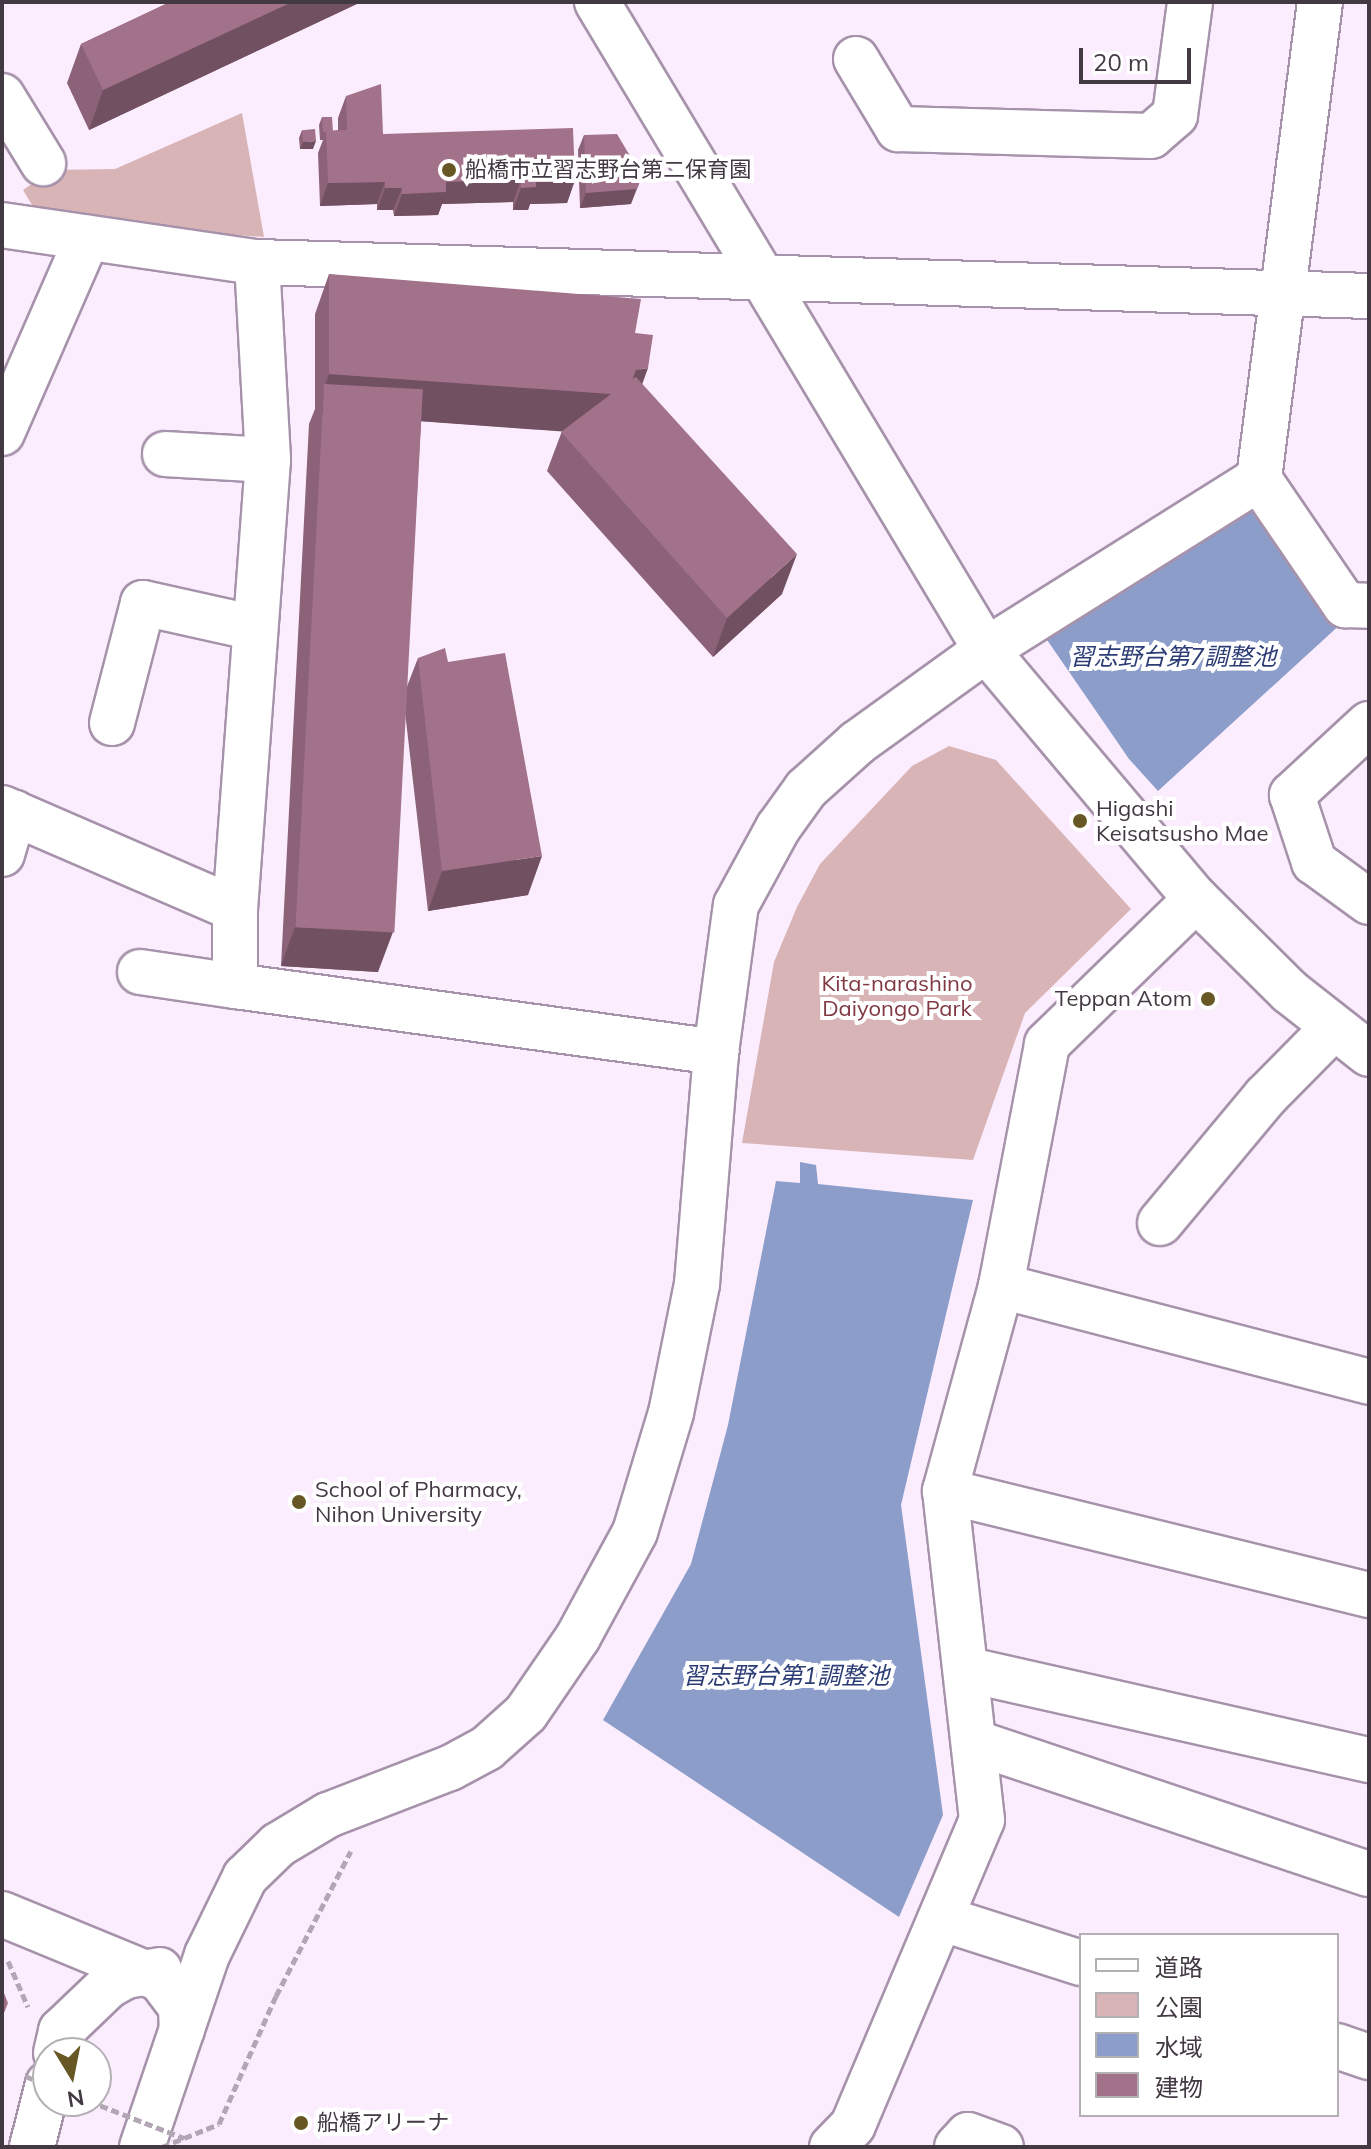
<!DOCTYPE html>
<meta charset="utf-8">
<style>
body{margin:0}
#map{position:relative;width:1371px;height:2149px;overflow:hidden;background:#fbedfe;font-family:Mulish,"Noto Sans JP",sans-serif}
div>[style]{position:absolute}
.green>*{inset:0;background:#d9b4b7}
.water>*{inset:0;background:#8c9dc9}
.path>*{height:5px;margin-top:-2.5px;transform-origin:0;background:repeating-linear-gradient(90deg,#b2a6b4 0 8px,transparent 0 12px)}
.roads{filter:drop-shadow(2px 0 #a792ab) drop-shadow(-2px 0 #a792ab) drop-shadow(0 2px #a792ab) drop-shadow(0 -2px #a792ab)}
.minor>*{height:44px;margin:-22px;padding:0 22px;transform-origin:22px;border-radius:22px;background:#fff}
.path-bridge>*{height:5px;margin-top:-2.5px;transform-origin:0;background:repeating-linear-gradient(90deg,#b2a6b4 0 8px,transparent 0 12px)}
.wall>*{inset:0;background:#8b6277}
.shaded-wall>*{inset:0;background:#715061}
.building>*{inset:0;background:#a2728a;transform-origin:0 0}
.dots>*{width:22px;height:22px;translate:-50% -50%;box-sizing:border-box;border:4px solid #fff;border-radius:50%}
span{translate:-50% -50%;white-space:nowrap;text-align:center;line-height:1.15;-webkit-text-stroke:8px #fff;paint-order:stroke}
.poi-label{font-size:22px;color:#423943}
.left{translate:0 -50%;text-align:left}
.right{translate:-100% -50%;text-align:right}
.park-label{font-size:22px;color:#803942}
.water-label{font-size:24px;color:#2c3d76;font-style:italic}
.frame{position:absolute;inset:0;border:4px solid #423943;pointer-events:none}
.legend{position:absolute;left:1079px;top:1933px;width:260px;height:184px;box-sizing:border-box;background:#fff;border:2px solid #b3b0b4;margin:0;padding:10px 14px;list-style:none;font-size:24px;color:#423943}
.legend li{display:flex;align-items:center;gap:16px;height:40px}
.legend b{width:40px;border:2px solid #b3b0b4}
.north{position:absolute;left:32px;top:2037px;width:80px;height:80px;box-sizing:border-box;background:#fff;border:2px solid #b3b0b4;border-radius:50%;rotate:170deg;font-size:22px;font-weight:700;line-height:32px;text-align:center;color:#423943}
.north::after{content:'';display:block;margin:auto;width:28px;height:36px;background:#665724;clip-path:polygon(50% 0,100% 100%,50% 72%,0 100%)}
.scale{position:absolute;left:1079px;top:48px;width:112px;height:36px;box-sizing:border-box;border:4px solid #423943;border-top:0;padding-left:10px;font-size:24px;line-height:28px;white-space:nowrap;color:#423943;-webkit-text-stroke:6px #fff;paint-order:stroke}
</style>
<div id="map">
<div class="green">
<div style="clip-path:polygon(242px 113px,264px 237px,117px 227px,34px 208px,23px 190px,52px 170px,115px 169px)"></div>
<div style="clip-path:polygon(949px 746px,996px 760px,1131px 909px,1025px 1013px,973px 1160px,742px 1143px,774px 962px,797px 907px,820px 864px,912px 766px)"></div>
</div>
<div class="water">
<div style="clip-path:polygon(1238px 509px,1262px 512px,1344px 621px,1158px 791px,1129px 759px,1043px 634px)"></div>
<div style="clip-path:polygon(800px 1162px,816px 1165px,818px 1184px,973px 1200px,901px 1505px,943px 1815px,899px 1917px,603px 1720px,691px 1564px,728px 1425px,776px 1181px,800px 1183px)"></div>
</div>
<div class="path">
<div style="left:8px;top:1961px;width:50px;rotate:66.5deg"></div>
<div style="left:219px;top:2124px;width:140px;rotate:-66deg"></div>
<div style="left:276px;top:1996px;width:163px;rotate:-62.7deg"></div>
</div>
<div class="roads">
<div class="minor">
<div style="left:597px;top:2px;width:756px;rotate:59.02deg"></div>
<div style="left:986px;top:650px;width:326px;rotate:49.9deg"></div>
<div style="left:1196px;top:899px;width:132px;rotate:44.7deg"></div>
<div style="left:1290px;top:992px;width:100px;rotate:38.1deg"></div>
<div style="left:1320px;top:2px;width:481px;rotate:97.3deg"></div>
<div style="left:1259px;top:479px;width:153px;rotate:55.7deg"></div>
<div style="left:1345px;top:605px;width:24px;rotate:2deg"></div>
<div style="left:856px;top:59px;width:82px;rotate:59deg"></div>
<div style="left:898px;top:129px;width:253px;rotate:1.6deg"></div>
<div style="left:1151px;top:136px;width:32px;rotate:-41deg"></div>
<div style="left:1175px;top:115px;width:114px;rotate:-82.4deg"></div>
<div style="left:2px;top:96px;width:79px;rotate:58.5deg"></div>
<div style="left:2px;top:225px;width:258px;rotate:8.3deg"></div>
<div style="left:257px;top:262px;width:1113px;rotate:1.75deg"></div>
<div style="left:257px;top:262px;width:198px;rotate:86.8deg"></div>
<div style="left:268px;top:460px;width:450px;rotate:94.2deg"></div>
<div style="left:235px;top:909px;width:77px;rotate:90deg"></div>
<div style="left:235px;top:986px;width:486px;rotate:7.8deg"></div>
<div style="left:2px;top:433px;width:213px;rotate:-66.4deg"></div>
<div style="left:165px;top:454px;width:103px;rotate:3.3deg"></div>
<div style="left:112px;top:723px;width:124px;rotate:-75.5deg"></div>
<div style="left:143px;top:603px;width:115px;rotate:12.6deg"></div>
<div style="left:1369px;top:724px;width:105px;rotate:137.3deg"></div>
<div style="left:1292px;top:795px;width:71px;rotate:71.8deg"></div>
<div style="left:1314px;top:862px;width:68px;rotate:36deg"></div>
<div style="left:2px;top:808px;width:254px;rotate:23.4deg"></div>
<div style="left:2px;top:854px;width:43px;rotate:-73.7deg"></div>
<div style="left:140px;top:972px;width:96px;rotate:8.4deg"></div>
<div style="left:1160px;top:1223px;width:165px;rotate:-50.2deg"></div>
<div style="left:1266px;top:1096px;width:95px;rotate:-45.4deg"></div>
<div style="left:1001px;top:1286px;width:380px;rotate:14.6deg"></div>
<div style="left:945px;top:1491px;width:437px;rotate:13.8deg"></div>
<div style="left:969px;top:1670px;width:410px;rotate:12.7deg"></div>
<div style="left:977px;top:1743px;width:413px;rotate:18.5deg"></div>
<div style="left:2px;top:1914px;width:171px;rotate:22.4deg"></div>
<div style="left:160px;top:1979px;width:35px;rotate:53deg"></div>
<div style="left:181px;top:2007px;width:23px;rotate:88deg"></div>
<div style="left:943px;top:1919px;width:145px;rotate:17.7deg"></div>
<div style="left:1337px;top:2046px;width:34px;rotate:19deg"></div>
<div style="left:56px;top:2053px;width:23px;rotate:-77deg"></div>
<div style="left:61px;top:2031px;width:65px;rotate:-43.8deg"></div>
<div style="left:108px;top:1986px;width:21px;rotate:-29deg"></div>
<div style="left:126px;top:1976px;width:34px;rotate:-10deg"></div>
<div style="left:32px;top:2147px;width:65px;rotate:-75.7deg"></div>
<div style="left:142px;top:2147px;width:203px;rotate:-71.3deg"></div>
<div style="left:207px;top:1955px;width:87px;rotate:-64deg"></div>
<div style="left:245px;top:1877px;width:46px;rotate:-44.1deg"></div>
<div style="left:278px;top:1845px;width:58px;rotate:-31deg"></div>
<div style="left:328px;top:1815px;width:131px;rotate:-21.1deg"></div>
<div style="left:450px;top:1768px;width:42px;rotate:-28.4deg"></div>
<div style="left:487px;top:1748px;width:52px;rotate:-41.9deg"></div>
<div style="left:526px;top:1713px;width:92px;rotate:-55.6deg"></div>
<div style="left:578px;top:1637px;width:119px;rotate:-61.5deg"></div>
<div style="left:635px;top:1532px;width:124px;rotate:-73.2deg"></div>
<div style="left:671px;top:1413px;width:132px;rotate:-78.6deg"></div>
<div style="left:697px;top:1284px;width:233px;rotate:-85.3deg"></div>
<div style="left:716px;top:1052px;width:148px;rotate:-82.3deg"></div>
<div style="left:736px;top:905px;width:88px;rotate:-61.4deg"></div>
<div style="left:778px;top:828px;width:48px;rotate:-54.3deg"></div>
<div style="left:806px;top:789px;width:69px;rotate:-42deg"></div>
<div style="left:857px;top:743px;width:159px;rotate:-35.8deg"></div>
<div style="left:986px;top:650px;width:322px;rotate:-32.1deg"></div>
<div style="left:832px;top:2147px;width:30px;rotate:-46deg"></div>
<div style="left:853px;top:2125px;width:331px;rotate:-67.1deg"></div>
<div style="left:982px;top:1820px;width:331px;rotate:-96.4deg"></div>
<div style="left:945px;top:1491px;width:213px;rotate:-74.7deg"></div>
<div style="left:1001px;top:1286px;width:246px;rotate:-79.2deg"></div>
<div style="left:1047px;top:1044px;width:208px;rotate:-44.2deg"></div>
<div style="left:957px;top:2147px;width:16px;rotate:-47deg"></div>
<div style="left:968px;top:2135px;width:35px;rotate:20deg"></div>
</div>
</div>
<div class="path-bridge">
<div style="left:25px;top:2076px;width:25px;rotate:21deg"></div>
<div style="left:89px;top:2101px;width:102px;rotate:21.3deg"></div>
<div style="left:162px;top:2147px;width:61px;rotate:-22deg"></div>
</div>
<div class="wall">
<div style="clip-path:polygon(170px 2px,361px 2px,89px 130px,67px 83px,81px 44px)"></div>
<div style="clip-path:polygon(346px 96px,383px 134px,575px 180px,567px 203px,530px 204px,528px 210px,513px 210px,513px 202px,442px 204px,438px 215px,394px 216px,393px 210px,377px 210px,377px 204px,320px 206px,318px 153px,323px 140px,320px 140px,319px 125px,322px 117px,333px 131px,338px 130px,338px 118px)"></div>
<div style="clip-path:polygon(302px 130px,313px 149px,300px 149px,299px 138px)"></div>
<div style="clip-path:polygon(584px 135px,631px 204px,580px 208px,578px 150px)"></div>
<div style="clip-path:polygon(329px 274px,635px 333px,642px 384px,782px 594px,713px 657px,547px 471px,562px 431px,421px 421px,406px 689px,418px 658px,448px 662px,528px 895px,428px 911px,405px 712px,378px 972px,281px 966px,309px 424px,315px 409px,315px 314px)"></div>
</div>
<div class="shaded-wall">
<div style="clip-path:polygon(292px 2px,361px 2px,89px 130px,103px 90px)"></div>
<div style="clip-path:polygon(316px 141px,313px 149px,300px 149px,303px 142px)"></div>
<div style="clip-path:polygon(642px 176px,631px 204px,580px 208px,586px 193px)"></div>
<div style="clip-path:polygon(521px 179px,513px 202px,442px 204px,438px 215px,394px 216px,402px 194px,446px 182px)"></div>
<div style="clip-path:polygon(575px 180px,567px 203px,530px 204px,528px 210px,513px 210px,521px 188px,536px 182px)"></div>
<div style="clip-path:polygon(385px 182px,377px 204px,320px 206px,328px 183px)"></div>
<div style="clip-path:polygon(385px 188px,402px 188px,393px 210px,377px 210px)"></div>
<div style="clip-path:polygon(648px 368px,634px 407px,621px 409px,636px 370px)"></div>
<div style="clip-path:polygon(329px 374px,611px 394px,597px 434px,322px 414px,324px 389px)"></div>
<div style="clip-path:polygon(797px 554px,782px 594px,713px 657px,727px 618px)"></div>
<div style="clip-path:polygon(542px 856px,528px 895px,428px 911px,442px 871px)"></div>
<div style="clip-path:polygon(295px 927px,393px 932px,378px 972px,281px 966px)"></div>
</div>
<div class="building">
<div style="clip-path:polygon(170px 2px,292px 2px,103px 90px,81px 44px)"></div>
<div style="clip-path:polygon(381px 84px,383px 134px,573px 128px,575px 180px,536px 182px,536px 187px,521px 188px,521px 179px,446px 182px,446px 192px,402px 194px,402px 188px,385px 188px,385px 182px,328px 183px,326px 131px,347px 130px,346px 96px)"></div>
<div style="clip-path:polygon(322px 117px,332px 117px,333px 131px,326px 131px,326px 132px,323px 132px)"></div>
<div style="left:315px;top:129px;width:12px;height:13px;rotate:85deg"></div>
<div style="clip-path:polygon(617px 134px,642px 176px,637px 189px,586px 193px,584px 135px)"></div>
<div style="clip-path:polygon(329px 274px,641px 299px,635px 333px,653px 335px,648px 368px,636px 370px,632px 379px,636px 377px,797px 554px,727px 618px,561px 432px,611px 394px,329px 374px)"></div>
<div style="left:324px;top:384px;width:99px;height:544px;rotate:3deg"></div>
<div style="clip-path:polygon(445px 648px,448px 662px,505px 653px,542px 856px,442px 871px,418px 658px)"></div>
<div style="clip-path:polygon(2px 1988px,8px 2003px,2px 2018px)"></div>
</div>
<div class="dots">
<div style="left:449px;top:170px;background:#665724"></div>
<div style="left:1080px;top:821px;background:#665724"></div>
<div style="left:1208px;top:999px;background:#665724"></div>
<div style="left:299px;top:1502px;background:#665724"></div>
<div style="left:301px;top:2123px;background:#665724"></div>
</div>
<div class="poi-label">
<span class="left" style="left:465px;top:170px">船橋市立習志野台第二保育園</span>
<span class="left" style="left:1096px;top:821px">Higashi<br>Keisatsusho Mae</span>
<span class="right" style="left:1192px;top:999px">Teppan Atom</span>
<span class="left" style="left:315px;top:1502px">School of Pharmacy,<br>Nihon University</span>
<span class="left" style="left:317px;top:2123px">船橋アリーナ</span>
</div>
<div class="park-label">
<span style="left:897px;top:996px">Kita-narashino<br>Daiyongo Park</span>
</div>
<div class="water-label">
<span style="left:1173px;top:657px">習志野台第7調整池</span>
<span style="left:786px;top:1676px">習志野台第1調整池</span>
</div>
<div class="frame"></div>
<ul class="legend">
<li><b style="height:10px;background:#fff"></b>道路</li>
<li><b style="height:22px;background:#d9b4b7"></b>公園</li>
<li><b style="height:22px;background:#8c9dc9"></b>水域</li>
<li><b style="height:22px;background:#a2728a"></b>建物</li>
</ul>
<div class="north">N</div>
<div class="scale">20 m</div>
</div>
